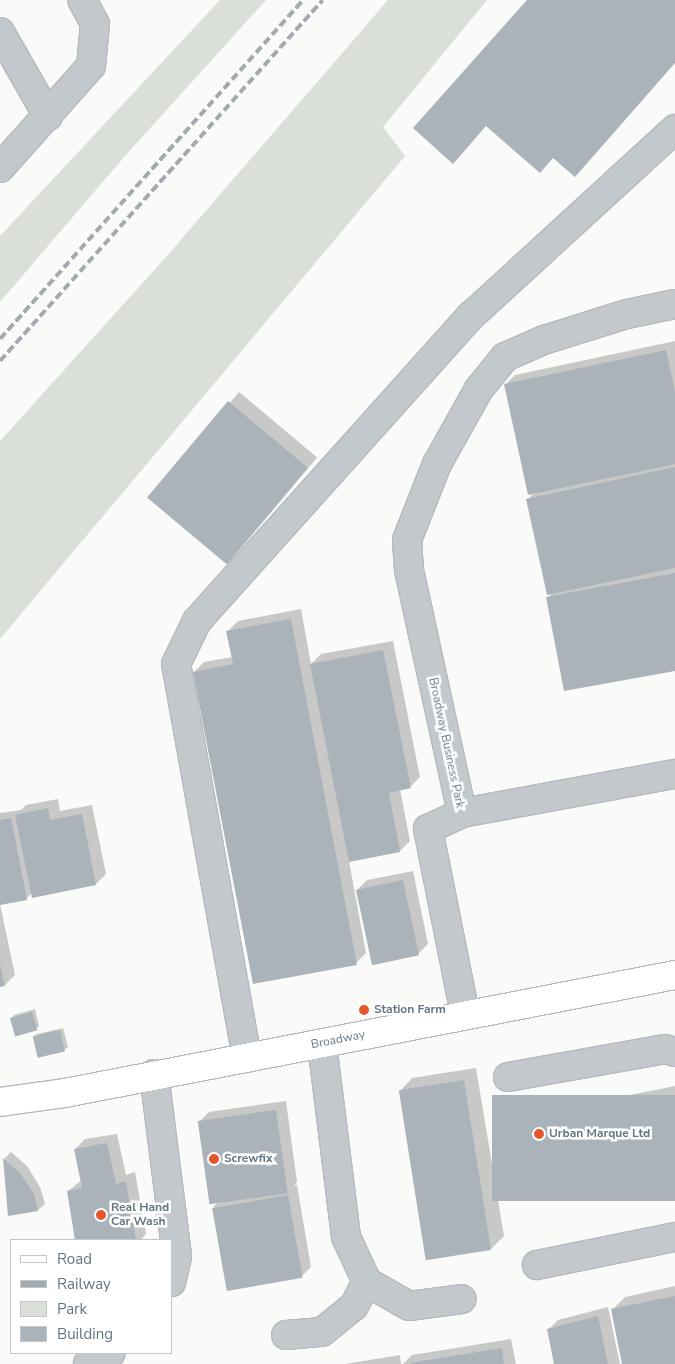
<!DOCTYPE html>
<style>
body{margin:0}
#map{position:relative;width:675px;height:1364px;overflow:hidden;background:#fafaf8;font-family:"Nunito Sans",sans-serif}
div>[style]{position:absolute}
.green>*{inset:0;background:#dadfd7}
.shadow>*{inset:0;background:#0003;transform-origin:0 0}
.building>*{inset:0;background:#aab3b9;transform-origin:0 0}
.roads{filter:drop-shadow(1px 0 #b5babe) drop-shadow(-1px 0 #b5babe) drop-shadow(0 1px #b5babe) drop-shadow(0 -1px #b5babe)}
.minor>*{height:28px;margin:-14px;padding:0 14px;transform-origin:14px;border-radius:14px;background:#c3c8cc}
.major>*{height:28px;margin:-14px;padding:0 14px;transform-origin:14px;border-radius:14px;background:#fff}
.rail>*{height:4px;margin-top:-2px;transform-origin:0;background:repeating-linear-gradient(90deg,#a2aab0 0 8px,transparent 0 12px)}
.dots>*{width:14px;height:14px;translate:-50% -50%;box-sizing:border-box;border:2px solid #fff;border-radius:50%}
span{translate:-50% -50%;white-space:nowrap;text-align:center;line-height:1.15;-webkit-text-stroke:5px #fff;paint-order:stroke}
.street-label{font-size:12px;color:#657683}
.poi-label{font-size:12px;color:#657683;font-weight:700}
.left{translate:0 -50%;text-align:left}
.legend{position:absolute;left:10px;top:1239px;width:162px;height:115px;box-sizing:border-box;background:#fff;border:1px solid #c1c8cd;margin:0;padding:6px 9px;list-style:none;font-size:15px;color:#657683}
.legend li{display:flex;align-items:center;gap:10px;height:25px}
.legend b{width:25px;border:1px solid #c1c8cd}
</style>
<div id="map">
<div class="green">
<div style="clip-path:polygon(220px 0,266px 0,125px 156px,0 302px,0 236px)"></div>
<div style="clip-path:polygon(388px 0,487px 0,383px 127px,405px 156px,0 639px,0 441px,166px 257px)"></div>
</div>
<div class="shadow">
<div style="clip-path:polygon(675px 341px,675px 669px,548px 597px,552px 593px,527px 500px,534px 493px,505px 385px,515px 375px)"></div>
<div style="left:239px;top:392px;width:102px;height:138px;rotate:40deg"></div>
<div style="clip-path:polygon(301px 609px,311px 664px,321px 654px,393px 641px,420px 777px,410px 787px,400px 789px,410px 841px,400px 851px,349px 861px,366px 953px,356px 963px,194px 672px,204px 662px,232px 657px,228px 631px,238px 621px)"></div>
<div style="clip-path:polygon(58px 799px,60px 811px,92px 805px,106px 874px,96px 884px,32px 893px,26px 899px,0 904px,15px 975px,5px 985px,0 986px,0 813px,21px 810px,26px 805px)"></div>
<div style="clip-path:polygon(413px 871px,428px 944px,418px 954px,357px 890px,367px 880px)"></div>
<div style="clip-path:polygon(35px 1009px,39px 1026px,36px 1029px,11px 1018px,14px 1015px)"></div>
<div style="clip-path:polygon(63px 1028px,68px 1047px,64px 1050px,34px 1037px,37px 1034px)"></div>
<div style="clip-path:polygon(476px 1068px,504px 1236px,491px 1249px,400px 1091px,412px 1078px)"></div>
<div style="clip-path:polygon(675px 1086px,675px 1200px,498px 1132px,510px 1119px)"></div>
<div style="clip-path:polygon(286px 1101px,297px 1182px,294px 1186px,297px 1185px,311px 1267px,301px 1277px,213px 1207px,218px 1202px,199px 1122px,209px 1112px)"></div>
<div style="clip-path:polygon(117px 1134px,126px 1175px,135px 1172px,146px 1234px,141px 1240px,77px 1240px,68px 1191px,82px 1180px,75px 1149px,85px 1139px)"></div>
<div style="clip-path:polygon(11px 1152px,27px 1166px,40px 1187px,45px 1204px,38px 1210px,9px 1214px,5px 1158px)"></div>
<div style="clip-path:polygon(675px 1286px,675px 1364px,624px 1364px,612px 1310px,625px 1297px)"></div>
<div style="clip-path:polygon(608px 1307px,620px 1364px,556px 1364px,548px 1330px,558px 1320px)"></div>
<div style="clip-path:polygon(511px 1339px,516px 1364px,403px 1364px,412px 1355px)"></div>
<div style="clip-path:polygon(400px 1355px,401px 1364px,345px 1364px)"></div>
</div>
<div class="building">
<div style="clip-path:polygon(527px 0,675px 0,675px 63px,575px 177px,553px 158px,540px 173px,486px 126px,453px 164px,413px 128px)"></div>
<div style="clip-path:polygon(666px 350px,675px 392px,675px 464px,528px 495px,504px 384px)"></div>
<div style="left:228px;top:401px;width:104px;height:126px;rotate:40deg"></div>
<div style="clip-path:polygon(675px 467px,675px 568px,547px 595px,526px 499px)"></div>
<div style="clip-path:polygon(675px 573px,675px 671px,564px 691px,546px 597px)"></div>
<div style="clip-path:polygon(291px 619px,357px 965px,253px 984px,193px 672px,233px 664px,226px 631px)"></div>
<div style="clip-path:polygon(383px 650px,411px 788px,389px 793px,400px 852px,349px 862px,310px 664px)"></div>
<div style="clip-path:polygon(48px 808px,50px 820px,82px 814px,96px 885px,32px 898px,15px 815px)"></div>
<div style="clip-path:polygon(11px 818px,27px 900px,0 905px,0 820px)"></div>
<div style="left:403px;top:880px;width:77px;height:48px;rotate:78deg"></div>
<div style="clip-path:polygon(0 964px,5px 986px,0 987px)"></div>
<div style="left:32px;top:1012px;width:19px;height:23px;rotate:74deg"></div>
<div style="left:60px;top:1030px;width:22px;height:28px;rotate:77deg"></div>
<div style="left:464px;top:1080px;width:172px;height:66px;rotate:81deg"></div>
<div style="left:675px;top:1095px;width:106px;height:183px;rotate:90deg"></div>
<div style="left:276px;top:1110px;width:84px;height:79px;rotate:82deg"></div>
<div style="clip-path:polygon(107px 1143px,116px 1184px,126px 1181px,136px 1240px,75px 1240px,67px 1191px,82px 1188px,74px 1149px)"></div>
<div style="clip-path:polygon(3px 1158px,20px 1173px,34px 1194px,38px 1211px,8px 1216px)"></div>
<div style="left:288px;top:1195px;width:84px;height:77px;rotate:80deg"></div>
<div style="clip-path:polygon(675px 1296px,675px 1364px,622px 1364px,611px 1309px)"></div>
<div style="clip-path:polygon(598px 1316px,608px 1364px,554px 1364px,547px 1329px)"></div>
<div style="clip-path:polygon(502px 1348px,504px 1364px,411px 1364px,411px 1363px)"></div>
</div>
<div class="roads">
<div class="minor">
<div style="left:0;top:32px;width:97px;rotate:60.3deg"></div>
<div style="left:0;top:168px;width:137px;rotate:-48.3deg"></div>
<div style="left:91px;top:66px;width:42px;rotate:-84.6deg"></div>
<div style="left:95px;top:24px;width:27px;rotate:-118deg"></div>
<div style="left:462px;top:813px;width:217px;rotate:-10.4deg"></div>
<div style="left:465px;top:1014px;width:189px;rotate:-101.3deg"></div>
<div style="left:428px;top:829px;width:38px;rotate:-25deg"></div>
<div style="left:462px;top:813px;width:249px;rotate:-102.3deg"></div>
<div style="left:409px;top:570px;width:30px;rotate:-94deg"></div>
<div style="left:407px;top:540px;width:82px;rotate:-68.5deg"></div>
<div style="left:437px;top:464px;width:86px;rotate:-60.8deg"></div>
<div style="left:479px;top:389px;width:41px;rotate:-50.9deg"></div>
<div style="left:505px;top:357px;width:43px;rotate:-23.6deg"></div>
<div style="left:544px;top:340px;width:87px;rotate:-17.4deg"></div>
<div style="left:627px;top:314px;width:49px;rotate:-11.8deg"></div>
<div style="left:322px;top:1044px;width:194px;rotate:82.9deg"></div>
<div style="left:346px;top:1237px;width:50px;rotate:65deg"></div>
<div style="left:367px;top:1282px;width:48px;rotate:29.7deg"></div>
<div style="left:409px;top:1306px;width:53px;rotate:-7.5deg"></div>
<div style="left:247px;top:1058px;width:400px;rotate:-100.2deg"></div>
<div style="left:176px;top:664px;width:48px;rotate:-64deg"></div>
<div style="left:197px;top:621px;width:411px;rotate:-48.1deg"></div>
<div style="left:472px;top:315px;width:275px;rotate:-42.5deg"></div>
<div style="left:154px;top:1074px;width:184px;rotate:82.8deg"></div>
<div style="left:177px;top:1257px;width:26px;rotate:103deg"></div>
<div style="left:508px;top:1077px;width:159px;rotate:-10.1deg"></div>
<div style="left:665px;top:1049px;width:10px;rotate:17deg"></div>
<div style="left:537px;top:1265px;width:141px;rotate:-11.5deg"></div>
<div style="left:286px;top:1335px;width:36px;rotate:-5deg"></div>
<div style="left:322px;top:1332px;width:41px;rotate:-39.1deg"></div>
<div style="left:354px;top:1306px;width:27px;rotate:-62deg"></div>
<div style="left:88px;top:1364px;width:25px;rotate:-26deg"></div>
</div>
<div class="major">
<div style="left:0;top:1102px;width:66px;rotate:-7.9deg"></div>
<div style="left:65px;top:1093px;width:621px;rotate:-10.95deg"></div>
</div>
</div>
<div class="rail">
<div style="left:0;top:339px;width:455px;rotate:-48.2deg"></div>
<div style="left:0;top:361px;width:484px;rotate:-48.2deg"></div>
</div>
<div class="dots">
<div style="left:364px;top:1010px;background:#e4572e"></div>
<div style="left:539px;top:1134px;background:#e4572e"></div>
<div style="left:214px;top:1159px;background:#e4572e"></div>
<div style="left:101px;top:1215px;background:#e4572e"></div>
</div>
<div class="street-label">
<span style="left:446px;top:743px;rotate:78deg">Broadway Business Park</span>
<span style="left:338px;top:1040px;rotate:-11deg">Broadway</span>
</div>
<div class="poi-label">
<span class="left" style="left:374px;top:1010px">Station Farm</span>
<span class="left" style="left:549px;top:1134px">Urban Marque Ltd</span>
<span class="left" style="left:224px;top:1159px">Screwfix</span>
<span class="left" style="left:111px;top:1215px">Real Hand<br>Car Wash</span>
</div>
<ul class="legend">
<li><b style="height:6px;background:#fff"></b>Road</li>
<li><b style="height:6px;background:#a2aab0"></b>Railway</li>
<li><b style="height:14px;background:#dadfd7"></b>Park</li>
<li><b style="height:14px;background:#aab3b9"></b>Building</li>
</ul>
</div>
